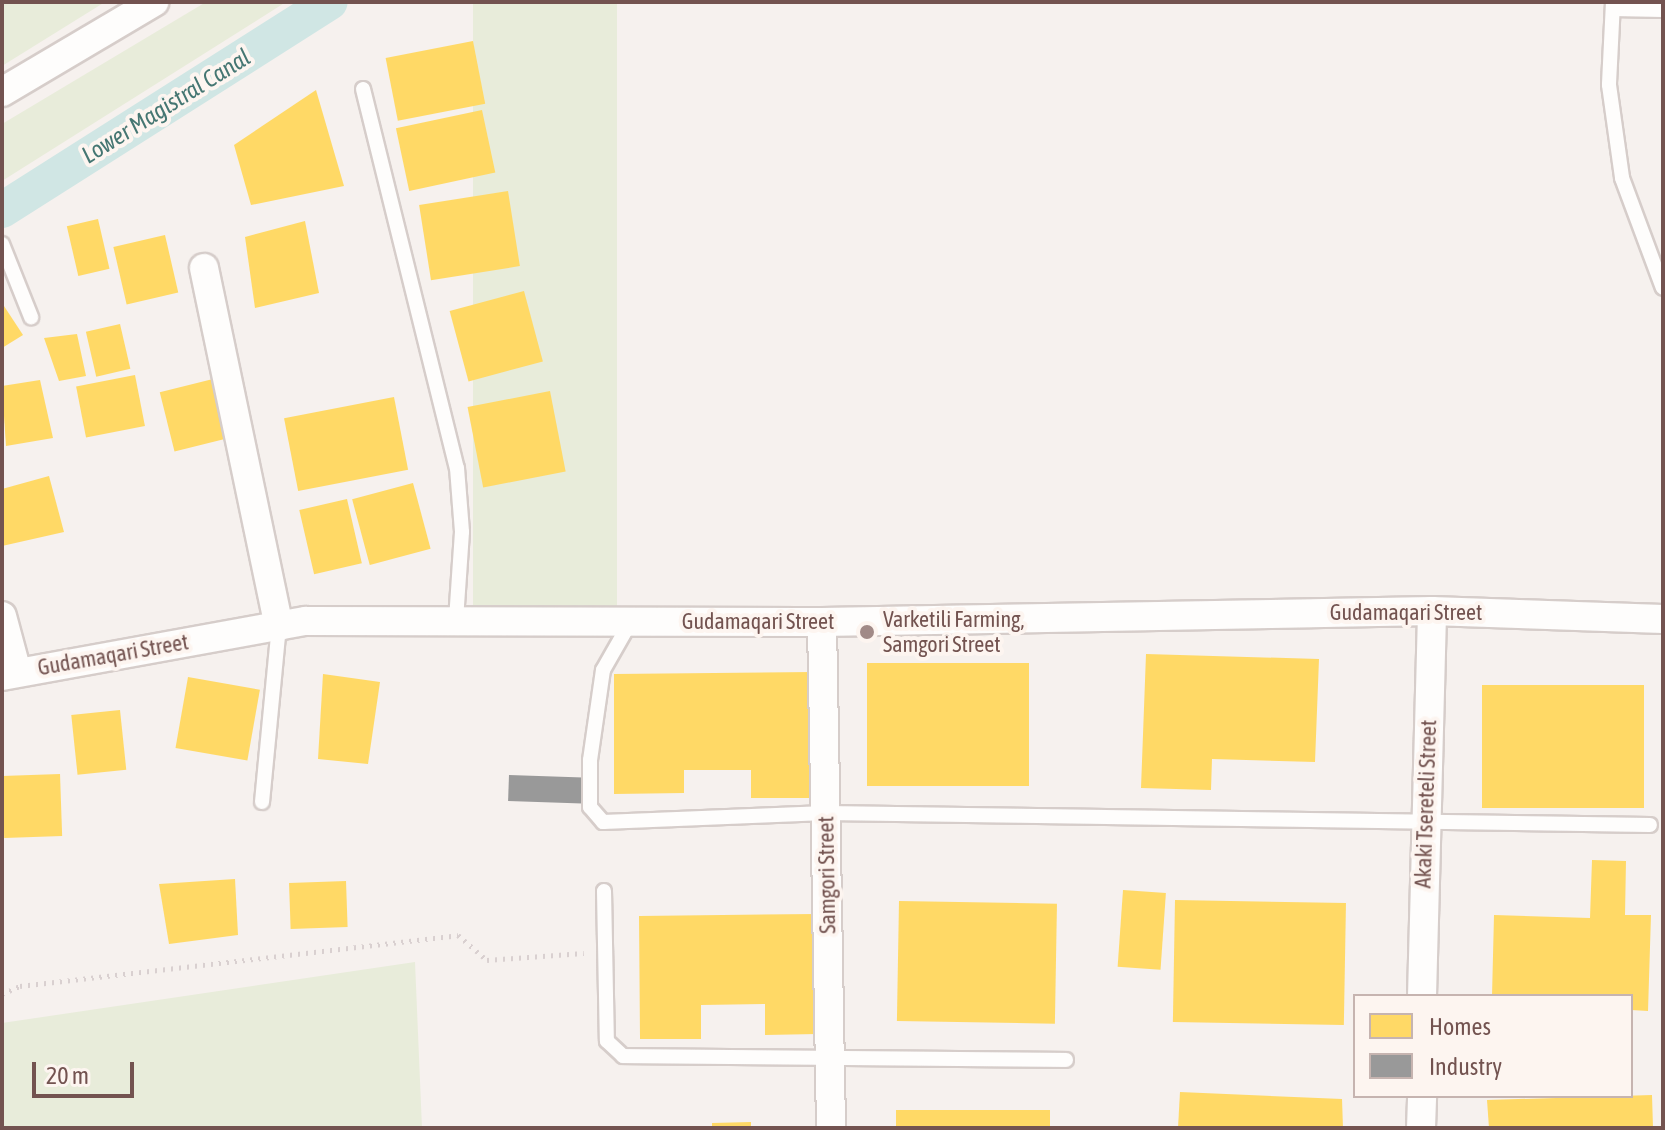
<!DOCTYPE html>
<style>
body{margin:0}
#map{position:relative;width:1665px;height:1130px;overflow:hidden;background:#f6f1ee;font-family:"Asap Condensed",sans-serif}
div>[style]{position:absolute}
.green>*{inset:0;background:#e8ecda;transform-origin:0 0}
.homes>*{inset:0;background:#ffd966;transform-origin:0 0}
.industry>*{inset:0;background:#999;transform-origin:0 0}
.canal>*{height:36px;margin:-18px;padding:0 18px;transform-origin:18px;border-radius:18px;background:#d0e6e4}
.path>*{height:5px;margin-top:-2.5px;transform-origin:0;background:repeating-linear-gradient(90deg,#d9d0d0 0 2px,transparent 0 8px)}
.roads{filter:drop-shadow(2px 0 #d6cdca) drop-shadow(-2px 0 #d6cdca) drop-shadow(0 2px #d6cdca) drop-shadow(0 -2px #d6cdca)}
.lane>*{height:14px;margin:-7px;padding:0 7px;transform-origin:7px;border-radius:7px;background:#fefdfc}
.street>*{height:28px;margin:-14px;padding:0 14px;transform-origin:14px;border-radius:14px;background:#fefdfc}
.dots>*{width:22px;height:22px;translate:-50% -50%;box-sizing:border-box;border:4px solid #fdf5f0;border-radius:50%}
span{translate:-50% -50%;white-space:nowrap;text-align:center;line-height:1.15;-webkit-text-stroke:8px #fdf5f0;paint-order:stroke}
.street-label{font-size:22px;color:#735350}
.poi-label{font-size:22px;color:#735350}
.left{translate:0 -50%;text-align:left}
.water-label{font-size:24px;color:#457672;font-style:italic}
.frame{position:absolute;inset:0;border:4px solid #735350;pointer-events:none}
.legend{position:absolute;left:1353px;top:994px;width:280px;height:104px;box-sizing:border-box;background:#fdf5f0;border:2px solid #c6b4b0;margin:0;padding:10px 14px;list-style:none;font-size:24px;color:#735350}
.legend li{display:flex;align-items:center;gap:16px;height:40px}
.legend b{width:40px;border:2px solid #c6b4b0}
.scale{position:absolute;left:32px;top:1062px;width:102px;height:36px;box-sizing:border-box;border:4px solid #735350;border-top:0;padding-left:10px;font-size:24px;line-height:28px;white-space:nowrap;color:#735350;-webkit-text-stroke:6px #fdf5f0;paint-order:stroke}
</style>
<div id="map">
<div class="green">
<div style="clip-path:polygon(2px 2px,105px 2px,2px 66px)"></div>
<div style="clip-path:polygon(206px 2px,286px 2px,2px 181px,2px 124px)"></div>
<div style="left:473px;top:2px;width:144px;height:617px"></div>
<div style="clip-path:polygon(415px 962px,422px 1128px,2px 1128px,2px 1023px)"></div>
</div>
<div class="homes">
<div style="left:473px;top:41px;width:64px;height:89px;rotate:79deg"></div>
<div style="clip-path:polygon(316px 90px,344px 186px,251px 205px,234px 145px)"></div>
<div style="left:482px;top:110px;width:64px;height:88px;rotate:78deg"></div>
<div style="left:508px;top:191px;width:76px;height:90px;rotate:81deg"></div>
<div style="left:98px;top:219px;width:51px;height:32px;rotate:77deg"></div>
<div style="clip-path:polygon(305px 221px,319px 293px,255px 308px,245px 237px)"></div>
<div style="left:165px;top:235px;width:59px;height:53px;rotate:77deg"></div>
<div style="left:524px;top:291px;width:73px;height:77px;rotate:75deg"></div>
<div style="clip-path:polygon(2px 303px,23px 335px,2px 348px)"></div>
<div style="left:120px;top:324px;width:46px;height:35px;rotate:77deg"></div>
<div style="clip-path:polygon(77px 334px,86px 376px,59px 381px,44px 338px)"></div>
<div style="left:135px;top:375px;width:52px;height:60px;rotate:79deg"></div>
<div style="left:217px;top:378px;width:61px;height:59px;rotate:76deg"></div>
<div style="clip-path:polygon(40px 380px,53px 438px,6px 446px,2px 386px)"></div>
<div style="left:550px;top:391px;width:82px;height:84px;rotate:79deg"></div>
<div style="left:394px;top:397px;width:74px;height:112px;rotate:79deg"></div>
<div style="clip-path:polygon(49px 476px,64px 532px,2px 546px,2px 489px)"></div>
<div style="left:413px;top:483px;width:68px;height:63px;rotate:75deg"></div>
<div style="left:347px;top:499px;width:66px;height:49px;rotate:77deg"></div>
<div style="clip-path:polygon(1146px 654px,1319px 659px,1315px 762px,1212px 759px,1211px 790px,1141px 788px)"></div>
<div style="left:1029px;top:663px;width:123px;height:162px;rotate:90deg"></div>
<div style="clip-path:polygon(813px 672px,813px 798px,751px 798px,751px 770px,684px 770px,684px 793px,614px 794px,614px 674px)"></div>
<div style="clip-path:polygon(323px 674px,380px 682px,368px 764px,318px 759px)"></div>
<div style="left:188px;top:677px;width:73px;height:72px;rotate:10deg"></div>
<div style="left:1644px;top:685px;width:123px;height:162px;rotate:90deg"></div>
<div style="left:120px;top:710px;width:60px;height:49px;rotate:84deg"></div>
<div style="left:60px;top:774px;width:62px;height:58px;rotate:88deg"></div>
<div style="clip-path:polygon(1592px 860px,1626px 861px,1625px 915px,1651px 915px,1648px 1011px,1631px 1010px,1631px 996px,1492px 996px,1494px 915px,1590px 918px)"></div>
<div style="clip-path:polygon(235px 879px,238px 935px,169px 944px,159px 884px)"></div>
<div style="left:346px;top:881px;width:46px;height:57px;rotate:88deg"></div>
<div style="left:1123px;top:890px;width:43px;height:77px;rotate:4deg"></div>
<div style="left:1175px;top:900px;width:171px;height:122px;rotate:1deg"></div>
<div style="left:899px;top:901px;width:158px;height:120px;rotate:1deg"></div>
<div style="clip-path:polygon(816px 914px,817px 1034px,765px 1035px,765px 1004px,701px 1005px,701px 1039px,640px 1039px,639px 916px)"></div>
<div style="clip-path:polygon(1180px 1092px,1342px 1099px,1343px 1128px,1178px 1128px)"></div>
<div style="clip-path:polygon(1652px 1095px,1653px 1128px,1489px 1128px,1487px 1100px)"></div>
<div style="left:896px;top:1110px;width:154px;height:18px"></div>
<div style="clip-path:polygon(751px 1122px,751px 1128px,712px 1128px,712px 1123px)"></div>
</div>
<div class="industry">
<div style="left:509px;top:775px;width:74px;height:26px;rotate:2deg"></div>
</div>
<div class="canal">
<div style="left:2px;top:210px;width:388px;rotate:-32.4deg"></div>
</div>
<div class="path">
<div style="left:2px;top:994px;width:20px;rotate:-24deg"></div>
<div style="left:20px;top:986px;width:441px;rotate:-6.6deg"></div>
<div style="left:458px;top:935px;width:38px;rotate:41deg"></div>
<div style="left:487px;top:960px;width:97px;rotate:-4.1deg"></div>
</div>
<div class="roads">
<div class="lane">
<div style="left:1613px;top:2px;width:83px;rotate:92.8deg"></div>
<div style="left:1609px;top:85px;width:94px;rotate:82deg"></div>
<div style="left:1622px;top:178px;width:117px;rotate:69.6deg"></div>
<div style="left:1613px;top:9px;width:50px;rotate:1.1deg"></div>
<div style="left:363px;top:89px;width:390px;rotate:76.1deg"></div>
<div style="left:457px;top:468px;width:64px;rotate:85.5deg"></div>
<div style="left:462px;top:532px;width:88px;rotate:93.9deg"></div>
<div style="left:2px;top:244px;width:79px;rotate:68.3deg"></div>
<div style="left:631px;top:621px;width:56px;rotate:119.7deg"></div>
<div style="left:603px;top:670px;width:91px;rotate:98.2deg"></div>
<div style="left:590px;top:760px;width:47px;rotate:90deg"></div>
<div style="left:590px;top:807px;width:20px;rotate:49deg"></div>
<div style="left:603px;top:822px;width:223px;rotate:-2.3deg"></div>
<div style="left:826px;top:813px;width:824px;rotate:0.83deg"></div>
<div style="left:262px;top:802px;width:177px;rotate:-84.5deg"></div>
<div style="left:604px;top:891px;width:150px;rotate:88.9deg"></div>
<div style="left:607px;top:1041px;width:22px;rotate:43deg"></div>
<div style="left:623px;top:1056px;width:443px;rotate:0.5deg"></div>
</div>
<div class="street">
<div style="left:2px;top:92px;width:177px;rotate:-30.6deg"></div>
<div style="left:204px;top:268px;width:366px;rotate:78.2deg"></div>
<div style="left:2px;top:616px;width:58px;rotate:75deg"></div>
<div style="left:822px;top:622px;width:506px;rotate:88.98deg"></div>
<div style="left:2px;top:676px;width:309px;rotate:-10.3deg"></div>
<div style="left:306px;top:621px;width:516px;rotate:0.11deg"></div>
<div style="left:822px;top:622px;width:610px;rotate:-1.03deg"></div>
<div style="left:1432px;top:611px;width:231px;rotate:2deg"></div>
<div style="left:1422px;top:996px;width:385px;rotate:-88.5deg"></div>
<div style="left:1421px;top:1128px;width:32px;rotate:-88deg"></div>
</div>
</div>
<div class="dots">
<div style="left:867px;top:632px;background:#a18a87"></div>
</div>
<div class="street-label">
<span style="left:1406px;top:613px">Gudamaqari Street</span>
<span style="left:758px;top:622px">Gudamaqari Street</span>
<span style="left:113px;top:655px;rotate:-10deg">Gudamaqari Street</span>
<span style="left:1426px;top:804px;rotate:-88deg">Akaki Tsereteli Street</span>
<span style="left:827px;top:875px;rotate:-91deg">Samgori Street</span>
</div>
<div class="poi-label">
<span class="left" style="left:883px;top:632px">Varketili Farming,<br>Samgori Street</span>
</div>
<div class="water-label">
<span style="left:166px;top:106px;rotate:-32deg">Lower Magistral Canal</span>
</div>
<div class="frame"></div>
<ul class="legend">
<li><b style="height:22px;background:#ffd966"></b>Homes</li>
<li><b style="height:22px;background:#999"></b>Industry</li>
</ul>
<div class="scale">20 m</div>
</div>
